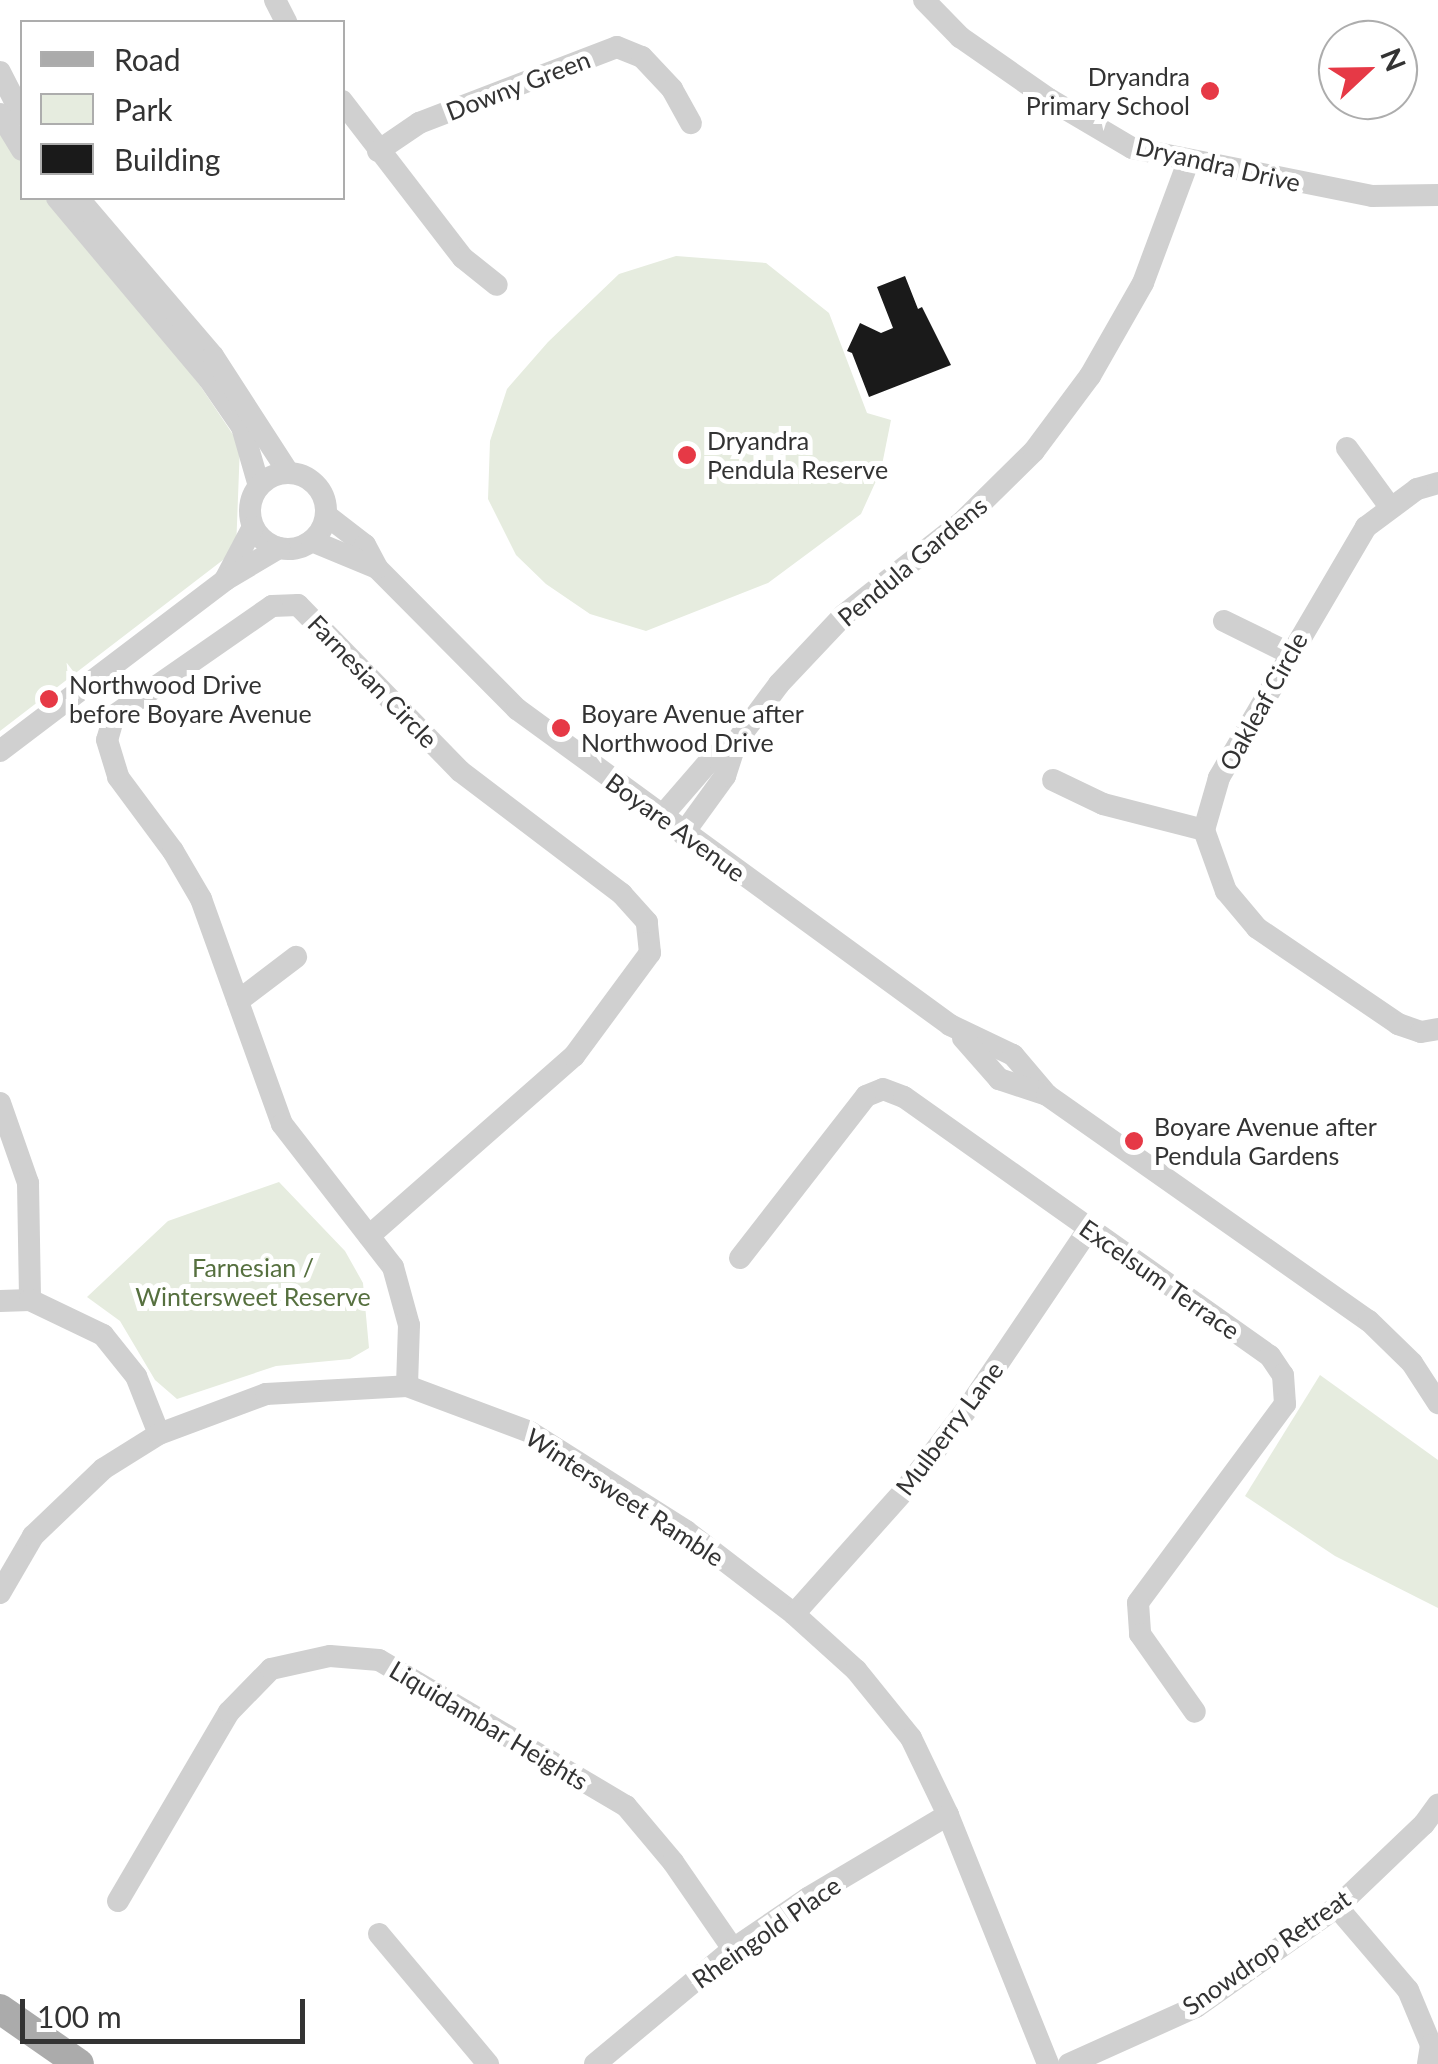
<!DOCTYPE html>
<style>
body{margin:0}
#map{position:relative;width:1438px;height:2064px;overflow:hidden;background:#fff;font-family:Lato,sans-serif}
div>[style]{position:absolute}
.green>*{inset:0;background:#e6ecdf}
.building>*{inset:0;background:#1a1a1a}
.minor>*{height:22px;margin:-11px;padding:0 11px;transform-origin:11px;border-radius:11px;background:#d0d0d0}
.minor>.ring{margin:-11px;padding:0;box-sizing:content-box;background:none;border:22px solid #d0d0d0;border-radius:50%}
.major>*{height:30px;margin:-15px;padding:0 15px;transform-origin:15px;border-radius:15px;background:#ababab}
.dots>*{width:28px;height:28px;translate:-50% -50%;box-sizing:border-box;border:5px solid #fff;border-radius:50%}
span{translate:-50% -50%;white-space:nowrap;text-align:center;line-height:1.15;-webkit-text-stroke:10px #fff;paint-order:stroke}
.poi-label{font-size:25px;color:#333}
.right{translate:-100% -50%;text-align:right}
.left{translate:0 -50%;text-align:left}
.street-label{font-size:25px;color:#333}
.park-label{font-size:25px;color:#56703f}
.legend{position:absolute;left:20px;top:20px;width:325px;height:180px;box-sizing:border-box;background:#fff;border:2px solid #adadad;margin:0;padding:12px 18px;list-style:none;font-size:30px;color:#333}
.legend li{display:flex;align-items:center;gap:20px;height:50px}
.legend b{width:50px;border:2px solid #adadad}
.north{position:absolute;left:1318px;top:20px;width:100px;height:100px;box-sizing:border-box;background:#fff;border:2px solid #adadad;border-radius:50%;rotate:68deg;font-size:28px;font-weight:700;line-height:40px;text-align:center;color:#333}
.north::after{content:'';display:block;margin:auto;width:35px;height:45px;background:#e63946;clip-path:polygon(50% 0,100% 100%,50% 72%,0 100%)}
.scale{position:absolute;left:20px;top:1999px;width:285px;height:45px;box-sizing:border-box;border:5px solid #333;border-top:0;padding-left:12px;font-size:30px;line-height:35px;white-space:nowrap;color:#333;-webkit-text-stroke:8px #fff;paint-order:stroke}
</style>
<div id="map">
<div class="green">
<div style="clip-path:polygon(0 131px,22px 159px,22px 198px,52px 198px,197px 381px,240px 445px,236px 550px,0 731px)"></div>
<div style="clip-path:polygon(676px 256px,766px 263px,829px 313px,867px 413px,891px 420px,881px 470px,861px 514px,768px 583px,646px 631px,590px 614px,546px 584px,516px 555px,488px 499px,490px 441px,507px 389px,548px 342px,619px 274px)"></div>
<div style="clip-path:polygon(279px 1182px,345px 1251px,363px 1283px,369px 1348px,350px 1359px,276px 1366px,177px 1399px,155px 1380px,120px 1321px,87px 1297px,168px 1221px)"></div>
<div style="clip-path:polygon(1320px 1375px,1438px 1460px,1438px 1608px,1335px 1556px,1245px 1496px)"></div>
</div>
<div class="building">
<div style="clip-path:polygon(905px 276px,918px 309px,922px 307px,951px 365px,869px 397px,852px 353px,847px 351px,860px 323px,881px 333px,893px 328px,877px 287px)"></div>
</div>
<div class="minor">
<div style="left:275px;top:0;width:25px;rotate:63deg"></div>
<div style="left:924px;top:0;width:52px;rotate:45.8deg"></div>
<div style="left:960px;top:37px;width:108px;rotate:34.9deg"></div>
<div style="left:1049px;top:99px;width:96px;rotate:30.6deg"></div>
<div style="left:1132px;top:148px;width:245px;rotate:11.3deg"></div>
<div style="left:1372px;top:196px;width:66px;rotate:-0.9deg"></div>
<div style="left:0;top:72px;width:48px;rotate:62.9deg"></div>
<div style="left:342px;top:101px;width:198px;rotate:52.4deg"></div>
<div style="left:463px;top:258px;width:43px;rotate:38.5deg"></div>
<div style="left:0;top:114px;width:42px;rotate:58.6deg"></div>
<div style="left:378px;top:151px;width:50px;rotate:-34.3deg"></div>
<div style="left:419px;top:123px;width:212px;rotate:-21deg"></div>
<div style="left:617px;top:47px;width:27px;rotate:22deg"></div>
<div style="left:642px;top:57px;width:44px;rotate:46.8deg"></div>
<div style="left:672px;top:89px;width:39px;rotate:61deg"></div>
<div style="left:57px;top:198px;width:236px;rotate:50deg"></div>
<div style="left:209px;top:379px;width:58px;rotate:55.5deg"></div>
<div style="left:242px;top:427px;width:61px;rotate:73.9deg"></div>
<div style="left:78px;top:198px;width:208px;rotate:49.5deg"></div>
<div style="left:213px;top:356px;width:138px;rotate:57.1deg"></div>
<div style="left:1347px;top:448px;width:73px;rotate:53.9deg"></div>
<div class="ring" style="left:250px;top:473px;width:54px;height:54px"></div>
<div style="left:1438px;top:483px;width:22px;rotate:164deg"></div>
<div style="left:1417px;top:489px;width:64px;rotate:143.3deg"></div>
<div style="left:1366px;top:527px;width:291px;rotate:120.4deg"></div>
<div style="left:1219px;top:778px;width:54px;rotate:106.1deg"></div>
<div style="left:1204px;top:830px;width:65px;rotate:70.2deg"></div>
<div style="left:1226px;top:891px;width:48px;rotate:50deg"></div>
<div style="left:1257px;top:928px;width:171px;rotate:34.2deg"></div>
<div style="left:1398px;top:1024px;width:24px;rotate:19deg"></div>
<div style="left:1421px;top:1032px;width:17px;rotate:-10deg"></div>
<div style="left:326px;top:515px;width:49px;rotate:37.6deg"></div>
<div style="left:365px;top:545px;width:26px;rotate:62deg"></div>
<div style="left:377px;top:568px;width:199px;rotate:45.2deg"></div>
<div style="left:517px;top:709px;width:536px;rotate:36.12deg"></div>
<div style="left:950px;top:1025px;width:70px;rotate:25.5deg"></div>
<div style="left:1013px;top:1055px;width:52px;rotate:49.6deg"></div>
<div style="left:312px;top:541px;width:70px;rotate:22.6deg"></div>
<div style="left:225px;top:580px;width:60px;rotate:-62.2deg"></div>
<div style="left:1224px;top:621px;width:72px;rotate:26.2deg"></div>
<div style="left:0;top:751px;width:283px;rotate:-37.2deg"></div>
<div style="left:225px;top:580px;width:63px;rotate:-30.7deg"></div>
<div style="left:1053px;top:780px;width:55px;rotate:25.6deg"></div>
<div style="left:1103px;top:804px;width:104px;rotate:14.4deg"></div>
<div style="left:661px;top:817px;width:79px;rotate:-49.1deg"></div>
<div style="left:713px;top:757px;width:27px;rotate:-33deg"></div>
<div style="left:683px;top:834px;width:72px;rotate:-54.1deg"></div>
<div style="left:725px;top:776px;width:36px;rotate:-72deg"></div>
<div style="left:736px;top:742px;width:72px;rotate:-53.4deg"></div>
<div style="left:779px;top:684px;width:95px;rotate:-46.7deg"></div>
<div style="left:844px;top:615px;width:150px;rotate:-38.2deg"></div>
<div style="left:962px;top:522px;width:101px;rotate:-44.6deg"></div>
<div style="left:1034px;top:451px;width:94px;rotate:-53.3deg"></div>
<div style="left:1090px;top:376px;width:107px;rotate:-60.3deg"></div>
<div style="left:1143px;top:283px;width:129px;rotate:-69.6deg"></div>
<div style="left:238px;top:1001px;width:73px;rotate:-37.2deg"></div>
<div style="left:963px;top:1038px;width:55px;rotate:48.7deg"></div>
<div style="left:999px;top:1079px;width:51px;rotate:18.4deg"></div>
<div style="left:1047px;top:1095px;width:393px;rotate:35.1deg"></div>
<div style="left:1369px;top:1321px;width:60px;rotate:44.3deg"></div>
<div style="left:1412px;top:1363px;width:48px;rotate:57deg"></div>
<div style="left:0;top:1103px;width:85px;rotate:70.7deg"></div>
<div style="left:28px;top:1183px;width:117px;rotate:89deg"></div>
<div style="left:369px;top:1236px;width:273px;rotate:-41.3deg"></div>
<div style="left:574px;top:1056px;width:128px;rotate:-53.6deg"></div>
<div style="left:650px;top:953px;width:31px;rotate:-96deg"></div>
<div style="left:647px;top:922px;width:38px;rotate:-132deg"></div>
<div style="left:622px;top:894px;width:203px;rotate:-142.8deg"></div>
<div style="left:460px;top:771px;width:232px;rotate:-134.3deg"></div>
<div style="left:298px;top:605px;width:26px;rotate:178deg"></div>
<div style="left:272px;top:606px;width:193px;rotate:145.2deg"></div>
<div style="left:114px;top:716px;width:25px;rotate:106deg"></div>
<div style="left:107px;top:740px;width:39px;rotate:73deg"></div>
<div style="left:118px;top:777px;width:92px;rotate:53.4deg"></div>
<div style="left:173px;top:851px;width:56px;rotate:59.7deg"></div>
<div style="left:201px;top:899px;width:239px;rotate:70.2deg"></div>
<div style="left:282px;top:1124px;width:181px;rotate:52.2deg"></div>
<div style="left:393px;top:1267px;width:60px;rotate:74.6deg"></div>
<div style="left:409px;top:1325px;width:61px;rotate:91.9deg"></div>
<div style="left:740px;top:1258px;width:205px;rotate:-52.1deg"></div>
<div style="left:866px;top:1096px;width:18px;rotate:-22deg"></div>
<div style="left:883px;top:1089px;width:22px;rotate:21deg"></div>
<div style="left:904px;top:1097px;width:448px;rotate:35.3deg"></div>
<div style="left:1270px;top:1356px;width:23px;rotate:56deg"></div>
<div style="left:1283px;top:1375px;width:29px;rotate:86deg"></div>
<div style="left:1285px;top:1404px;width:247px;rotate:126.5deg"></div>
<div style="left:1138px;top:1603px;width:31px;rotate:86deg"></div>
<div style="left:1140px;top:1634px;width:95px;rotate:54.8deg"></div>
<div style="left:0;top:1301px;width:30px;rotate:-2deg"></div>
<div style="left:30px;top:1300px;width:81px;rotate:25.6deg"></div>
<div style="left:103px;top:1335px;width:53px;rotate:51.2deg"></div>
<div style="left:136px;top:1376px;width:62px;rotate:68.4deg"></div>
<div style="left:0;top:1593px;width:66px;rotate:-59.9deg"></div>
<div style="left:33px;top:1536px;width:97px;rotate:-43.7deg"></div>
<div style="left:103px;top:1469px;width:66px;rotate:-32deg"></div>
<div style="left:159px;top:1434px;width:114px;rotate:-20.5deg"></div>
<div style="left:266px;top:1394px;width:141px;rotate:-3.2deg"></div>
<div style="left:407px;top:1386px;width:131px;rotate:20.5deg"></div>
<div style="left:530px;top:1432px;width:185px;rotate:32.4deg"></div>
<div style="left:686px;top:1531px;width:136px;rotate:37.5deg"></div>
<div style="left:794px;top:1614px;width:84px;rotate:42.1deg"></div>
<div style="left:856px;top:1670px;width:87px;rotate:51deg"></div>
<div style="left:911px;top:1738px;width:85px;rotate:64.3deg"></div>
<div style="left:948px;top:1815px;width:268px;rotate:68.1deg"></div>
<div style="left:794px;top:1614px;width:165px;rotate:-48.2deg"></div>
<div style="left:904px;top:1491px;width:105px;rotate:-52.4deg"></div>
<div style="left:968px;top:1408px;width:215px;rotate:-56deg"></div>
<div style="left:118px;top:1901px;width:219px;rotate:-59.6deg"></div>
<div style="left:229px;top:1712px;width:60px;rotate:-45.7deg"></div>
<div style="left:271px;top:1669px;width:60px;rotate:-12.4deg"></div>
<div style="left:330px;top:1656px;width:49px;rotate:4.7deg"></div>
<div style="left:379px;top:1660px;width:287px;rotate:30.6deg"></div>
<div style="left:626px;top:1806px;width:73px;rotate:50deg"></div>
<div style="left:673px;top:1862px;width:106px;rotate:55.4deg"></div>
<div style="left:1337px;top:1907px;width:109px;rotate:49.5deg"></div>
<div style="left:1408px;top:1990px;width:60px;rotate:67.3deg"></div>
<div style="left:1431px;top:2045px;width:19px;rotate:99deg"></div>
<div style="left:379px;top:1934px;width:170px;rotate:50deg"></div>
<div style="left:595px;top:2064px;width:180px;rotate:-39.8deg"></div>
<div style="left:733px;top:1949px;width:91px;rotate:-34.2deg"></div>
<div style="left:808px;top:1898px;width:163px;rotate:-30.7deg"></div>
<div style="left:1069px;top:2064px;width:139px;rotate:-24.2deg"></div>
<div style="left:1196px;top:2007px;width:173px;rotate:-35.3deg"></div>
<div style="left:1337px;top:1907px;width:120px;rotate:-43.7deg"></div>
<div style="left:1424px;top:1824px;width:24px;rotate:-54deg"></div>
</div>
<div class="major">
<div style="left:0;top:2009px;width:96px;rotate:34.8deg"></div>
</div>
<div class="dots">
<div style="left:1210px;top:91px;background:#e63946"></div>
<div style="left:687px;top:455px;background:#e63946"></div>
<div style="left:49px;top:699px;background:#e63946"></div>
<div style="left:561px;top:728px;background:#e63946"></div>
<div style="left:1134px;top:1141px;background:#e63946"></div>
</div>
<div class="poi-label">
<span class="right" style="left:1190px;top:91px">Dryandra<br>Primary School</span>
<span class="left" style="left:707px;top:455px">Dryandra<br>Pendula Reserve</span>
<span class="left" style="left:69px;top:699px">Northwood Drive<br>before Boyare Avenue</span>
<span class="left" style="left:581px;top:728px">Boyare Avenue after<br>Northwood Drive</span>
<span class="left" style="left:1154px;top:1141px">Boyare Avenue after<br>Pendula Gardens</span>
</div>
<div class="street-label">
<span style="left:518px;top:85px;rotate:-21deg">Downy Green</span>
<span style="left:1218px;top:164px;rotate:13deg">Dryandra Drive</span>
<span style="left:912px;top:561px;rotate:-40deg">Pendula Gardens</span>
<span style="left:373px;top:681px;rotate:46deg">Farnesian Circle</span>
<span style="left:1263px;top:701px;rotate:-61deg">Oakleaf Circle</span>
<span style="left:676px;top:827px;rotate:36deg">Boyare Avenue</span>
<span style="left:1160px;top:1279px;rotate:35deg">Excelsum Terrace</span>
<span style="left:949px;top:1428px;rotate:-53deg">Mulberry Lane</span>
<span style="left:625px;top:1497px;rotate:33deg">Wintersweet Ramble</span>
<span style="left:489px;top:1725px;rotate:31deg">Liquidambar Heights</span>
<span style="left:766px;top:1932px;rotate:-35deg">Rheingold Place</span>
<span style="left:1266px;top:1952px;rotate:-35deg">Snowdrop Retreat</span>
</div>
<div class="park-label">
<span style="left:253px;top:1282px">Farnesian /<br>Wintersweet Reserve</span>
</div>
<ul class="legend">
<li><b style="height:12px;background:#ababab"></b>Road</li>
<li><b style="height:28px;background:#e6ecdf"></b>Park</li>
<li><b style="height:28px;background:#1a1a1a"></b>Building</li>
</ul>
<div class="north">N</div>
<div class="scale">100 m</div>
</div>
